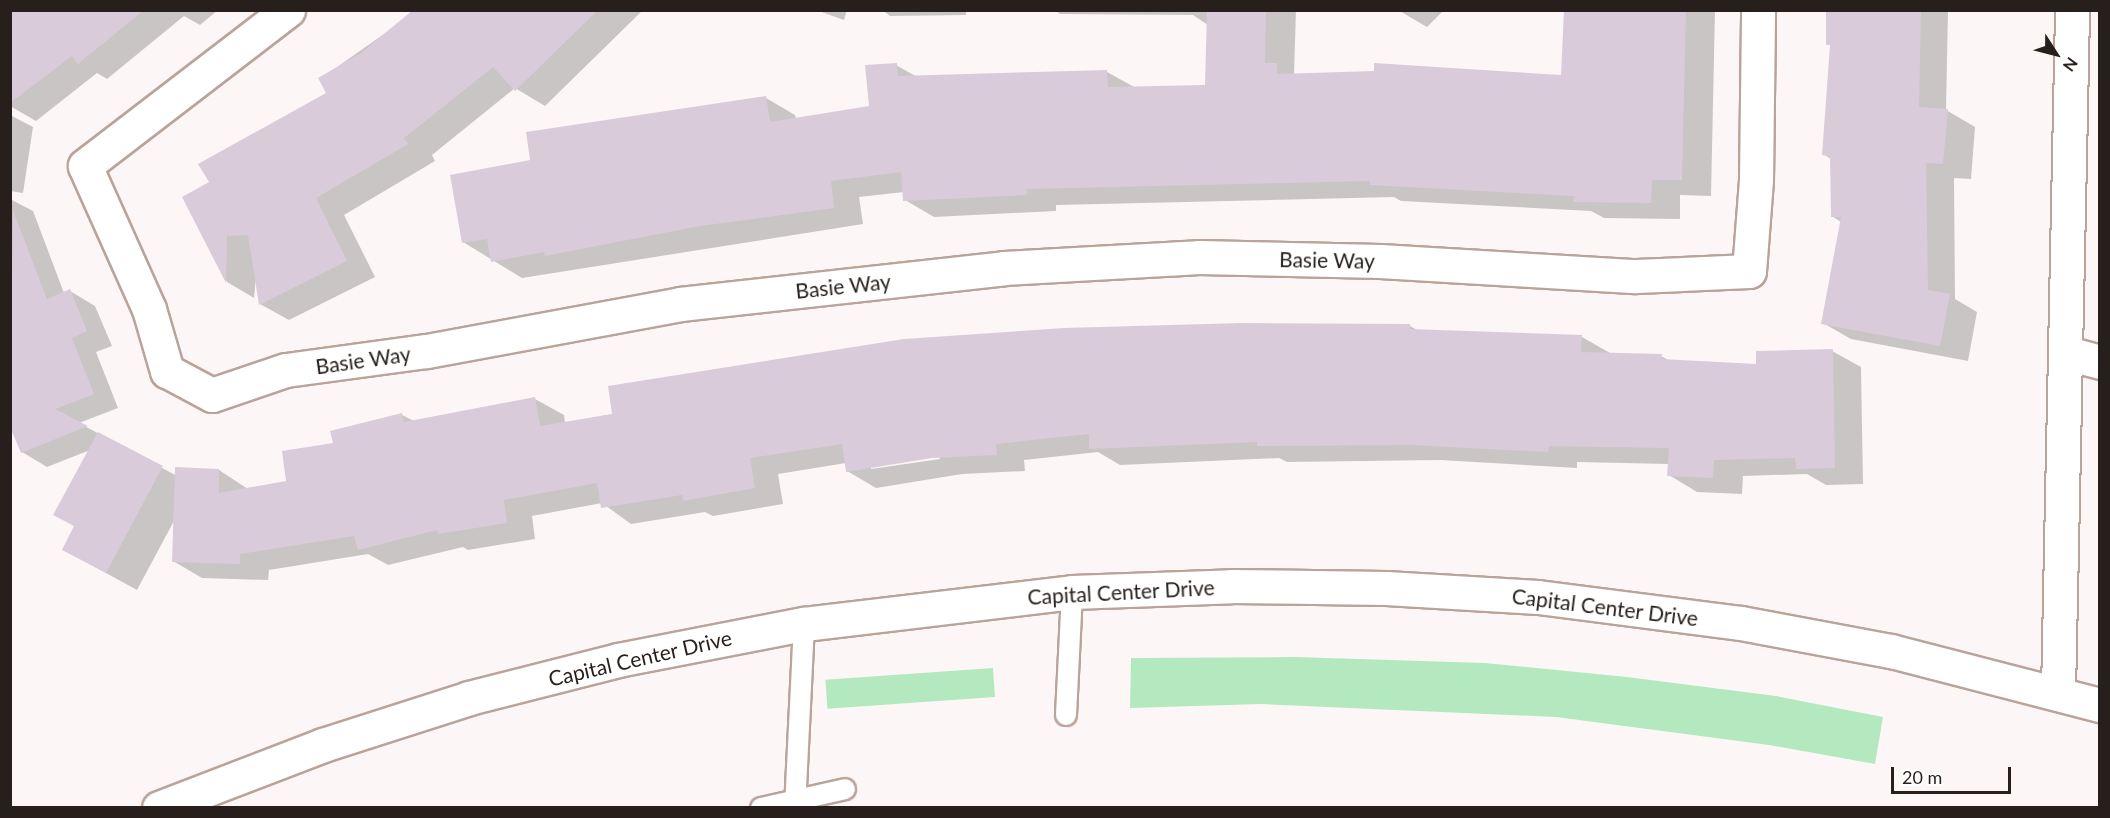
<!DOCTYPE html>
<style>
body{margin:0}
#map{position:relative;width:2110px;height:818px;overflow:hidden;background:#fcf7f6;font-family:Lato,sans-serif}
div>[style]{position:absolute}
.green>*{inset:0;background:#b4e9c0;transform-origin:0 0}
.shadow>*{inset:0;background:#0003}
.building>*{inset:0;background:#dacbdb}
.roads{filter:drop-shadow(2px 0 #b9a49b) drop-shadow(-2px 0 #b9a49b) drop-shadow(0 2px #b9a49b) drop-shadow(0 -2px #b9a49b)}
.lane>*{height:20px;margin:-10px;padding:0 10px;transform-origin:10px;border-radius:10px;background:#fff}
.street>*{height:33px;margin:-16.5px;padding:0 16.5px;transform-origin:16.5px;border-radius:16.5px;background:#fff}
.secondary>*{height:33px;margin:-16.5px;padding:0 16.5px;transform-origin:16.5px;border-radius:16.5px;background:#fff}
span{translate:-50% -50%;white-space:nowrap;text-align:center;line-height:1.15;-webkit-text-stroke:4.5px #fff;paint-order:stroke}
.street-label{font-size:21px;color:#271f1b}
.frame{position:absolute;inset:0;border:12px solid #271f1b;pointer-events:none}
.north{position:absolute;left:2026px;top:24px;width:60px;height:60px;-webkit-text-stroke:4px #fff;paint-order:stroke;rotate:126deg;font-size:16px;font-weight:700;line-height:24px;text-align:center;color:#271f1b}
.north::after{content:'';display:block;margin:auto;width:21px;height:27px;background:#271f1b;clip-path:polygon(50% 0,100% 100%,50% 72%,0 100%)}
.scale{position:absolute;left:1891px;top:767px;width:120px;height:27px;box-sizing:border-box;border:3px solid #271f1b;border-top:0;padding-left:8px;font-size:18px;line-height:21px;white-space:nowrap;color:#271f1b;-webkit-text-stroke:4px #fff;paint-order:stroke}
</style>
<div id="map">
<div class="green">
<div style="clip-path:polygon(1296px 657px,1485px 663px,1627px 677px,1776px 696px,1883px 717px,1875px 764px,1769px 745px,1556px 717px,1261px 704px,1130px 708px,1131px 658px)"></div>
<div style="left:993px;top:668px;width:29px;height:168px;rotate:86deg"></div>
</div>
<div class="shadow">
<div style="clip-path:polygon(10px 10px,218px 10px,200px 25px,184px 16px,107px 79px,97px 73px,36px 121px,10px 106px)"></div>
<div style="clip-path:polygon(418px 10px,643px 10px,545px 106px,515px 88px,432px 155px,435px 161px,344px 215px,375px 277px,289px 320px,260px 304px,256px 277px,254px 298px,227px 282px,184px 198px,211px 183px,328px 94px,320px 79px)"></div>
<div style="clip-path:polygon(816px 10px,847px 10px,844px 20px)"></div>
<div style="clip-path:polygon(882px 10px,966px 10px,966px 15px,890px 16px)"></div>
<div style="clip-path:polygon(1054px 10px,1296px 10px,1294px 75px,1563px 77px,1566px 10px,1715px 10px,1711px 196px,1680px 195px,1680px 219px,1604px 218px,1591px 211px,1401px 201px,1394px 197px,1056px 205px,1056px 211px,934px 217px,905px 200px,904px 192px,859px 197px,863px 224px,522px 278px,463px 242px,532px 161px,766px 98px,795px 115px,796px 119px,870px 108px,896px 65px,917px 77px,1107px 72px,1136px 88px,1207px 87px,1208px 25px,1193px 15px,1060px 14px)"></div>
<div style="clip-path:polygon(1398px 10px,1444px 10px,1427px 27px)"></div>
<div style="clip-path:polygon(1828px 10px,1974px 10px,1948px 11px,1946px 110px,1975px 127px,1971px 179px,1954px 178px,1955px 299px,1977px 312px,1968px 361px,1851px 339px,1823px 323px,1841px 222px,1832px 216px,1831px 159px,1823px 154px,1831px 46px,1828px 44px)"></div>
<div style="clip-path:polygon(10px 115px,33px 127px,23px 193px,10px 191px)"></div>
<div style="clip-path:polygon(evenodd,10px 199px,33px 211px,64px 293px,70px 291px,95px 306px,112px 346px,96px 352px,118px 408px,79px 423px,177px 476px,177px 469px,219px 470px,248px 489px,288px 482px,334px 444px,402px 415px,414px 421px,535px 399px,564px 415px,565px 423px,1064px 329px,1410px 326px,1419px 331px,1582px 337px,1610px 353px,1661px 356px,1670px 361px,1758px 365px,1832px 351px,1861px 367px,1863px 484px,1826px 485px,1807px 474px,1743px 476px,1742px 494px,1697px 492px,1669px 475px,1669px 464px,1577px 462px,1577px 468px,1440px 460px,1287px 462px,1279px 458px,1120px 465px,1098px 452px,1024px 460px,1025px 471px,962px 474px,876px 488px,847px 471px,846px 463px,778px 474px,783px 504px,713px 516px,705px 512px,631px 524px,602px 503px,532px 516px,535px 539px,468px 550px,463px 547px,388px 565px,368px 554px,269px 570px,268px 580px,202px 578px,173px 561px,175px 519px,137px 590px,95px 567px,76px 526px,90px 450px,47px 467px,22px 452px,10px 423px,10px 199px,939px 456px,940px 459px,871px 469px,871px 466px,939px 456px)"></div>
</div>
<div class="building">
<div style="clip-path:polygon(10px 10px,144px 10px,78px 64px,72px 56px,10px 103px)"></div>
<div style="clip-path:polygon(413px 10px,598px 10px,515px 91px,493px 67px,404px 138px,408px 144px,316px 198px,347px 261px,259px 305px,248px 235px,227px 236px,226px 283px,182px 197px,209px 182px,198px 164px,326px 93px,318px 78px,361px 53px)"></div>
<div style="clip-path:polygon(1207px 10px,1266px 10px,1265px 63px,1277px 63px,1277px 74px,1374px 71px,1374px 63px,1561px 75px,1564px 10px,1686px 10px,1682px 180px,1652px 180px,1651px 203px,1573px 202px,1574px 196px,1370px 185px,1370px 181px,1027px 189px,1027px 195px,903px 201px,901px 172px,831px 181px,834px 208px,700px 226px,545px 256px,544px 252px,491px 262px,487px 239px,462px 243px,450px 175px,530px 160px,526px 132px,766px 96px,770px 122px,869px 106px,865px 65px,897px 63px,898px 76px,1107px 70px,1108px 87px,1205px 85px)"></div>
<div style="clip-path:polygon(1826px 10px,1921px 10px,1919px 107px,1948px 109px,1943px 164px,1926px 163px,1928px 290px,1950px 294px,1940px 346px,1821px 324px,1841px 217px,1831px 217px,1830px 156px,1822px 155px,1830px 45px,1826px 45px)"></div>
<div style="clip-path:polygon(13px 211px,47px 299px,70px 289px,87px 331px,72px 338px,94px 394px,55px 409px,88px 426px,21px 453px,10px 427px)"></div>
<div style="clip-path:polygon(1242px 323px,1410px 324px,1410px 329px,1582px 335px,1581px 352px,1662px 354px,1661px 359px,1756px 364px,1756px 351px,1833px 349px,1835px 468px,1796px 469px,1795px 458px,1714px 460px,1713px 478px,1667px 476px,1669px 448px,1549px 446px,1548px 452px,1411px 445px,1257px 446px,1257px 442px,1089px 449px,1089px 434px,996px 444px,997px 455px,932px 458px,846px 472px,842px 444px,750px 458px,755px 488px,683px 501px,682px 495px,601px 508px,597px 483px,504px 500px,507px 523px,438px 534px,437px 530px,358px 550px,354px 536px,240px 554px,240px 564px,172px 562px,175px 467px,219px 469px,219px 493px,286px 481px,282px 451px,333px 443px,330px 431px,402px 413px,404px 422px,535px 397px,540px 426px,612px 414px,608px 386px,904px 339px,1064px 328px)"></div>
<div style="clip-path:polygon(98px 432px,163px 466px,106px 573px,62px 550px,74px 526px,53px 515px)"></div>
</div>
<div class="roads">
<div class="lane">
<div style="left:1066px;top:715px;width:123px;rotate:-87.2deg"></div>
<div style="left:761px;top:808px;width:86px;rotate:-12.7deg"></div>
<div style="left:795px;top:808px;width:184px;rotate:-87.2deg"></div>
</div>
<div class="street">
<div style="left:288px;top:10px;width:256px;rotate:142.5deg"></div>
<div style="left:85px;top:166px;width:157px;rotate:65.9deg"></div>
<div style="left:149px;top:309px;width:65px;rotate:73.8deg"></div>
<div style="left:167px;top:371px;width:51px;rotate:28.1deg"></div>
<div style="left:212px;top:395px;width:78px;rotate:-18.7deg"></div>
<div style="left:286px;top:370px;width:142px;rotate:-7.7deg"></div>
<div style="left:427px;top:351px;width:257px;rotate:-10.5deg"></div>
<div style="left:680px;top:304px;width:326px;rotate:-6.3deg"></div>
<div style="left:1004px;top:268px;width:195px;rotate:-3.2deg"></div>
<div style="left:1199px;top:257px;width:181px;rotate:1.3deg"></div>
<div style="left:1380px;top:261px;width:256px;rotate:3.4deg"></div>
<div style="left:1636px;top:276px;width:113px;rotate:-2.5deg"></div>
<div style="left:1749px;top:271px;width:91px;rotate:-85.6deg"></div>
<div style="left:1756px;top:180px;width:170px;rotate:-89.3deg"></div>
<div style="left:2067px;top:353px;width:34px;rotate:15deg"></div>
<div style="left:2058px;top:692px;width:682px;rotate:-88.82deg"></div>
</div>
<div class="secondary">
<div style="left:159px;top:808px;width:176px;rotate:-21deg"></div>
<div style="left:323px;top:745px;width:153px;rotate:-17.8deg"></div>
<div style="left:469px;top:698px;width:154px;rotate:-14.3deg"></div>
<div style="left:618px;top:660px;width:189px;rotate:-11deg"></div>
<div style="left:804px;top:624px;width:270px;rotate:-6.8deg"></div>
<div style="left:1072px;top:592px;width:160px;rotate:-2.1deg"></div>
<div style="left:1232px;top:586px;width:154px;rotate:0.7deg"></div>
<div style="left:1386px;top:588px;width:152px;rotate:3.4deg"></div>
<div style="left:1538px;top:597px;width:205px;rotate:7.3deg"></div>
<div style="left:1741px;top:623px;width:153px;rotate:10.6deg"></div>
<div style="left:1891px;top:651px;width:216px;rotate:14.5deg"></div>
</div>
</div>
<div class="street-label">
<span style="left:1327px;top:260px;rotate:1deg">Basie Way</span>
<span style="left:843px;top:286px;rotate:-6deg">Basie Way</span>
<span style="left:363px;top:360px;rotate:-8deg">Basie Way</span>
<span style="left:1121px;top:592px;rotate:-3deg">Capital Center Drive</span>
<span style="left:1605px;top:607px;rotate:7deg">Capital Center Drive</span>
<span style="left:640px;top:658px;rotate:-13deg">Capital Center Drive</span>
</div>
<div class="frame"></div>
<div class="north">N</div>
<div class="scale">20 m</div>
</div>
